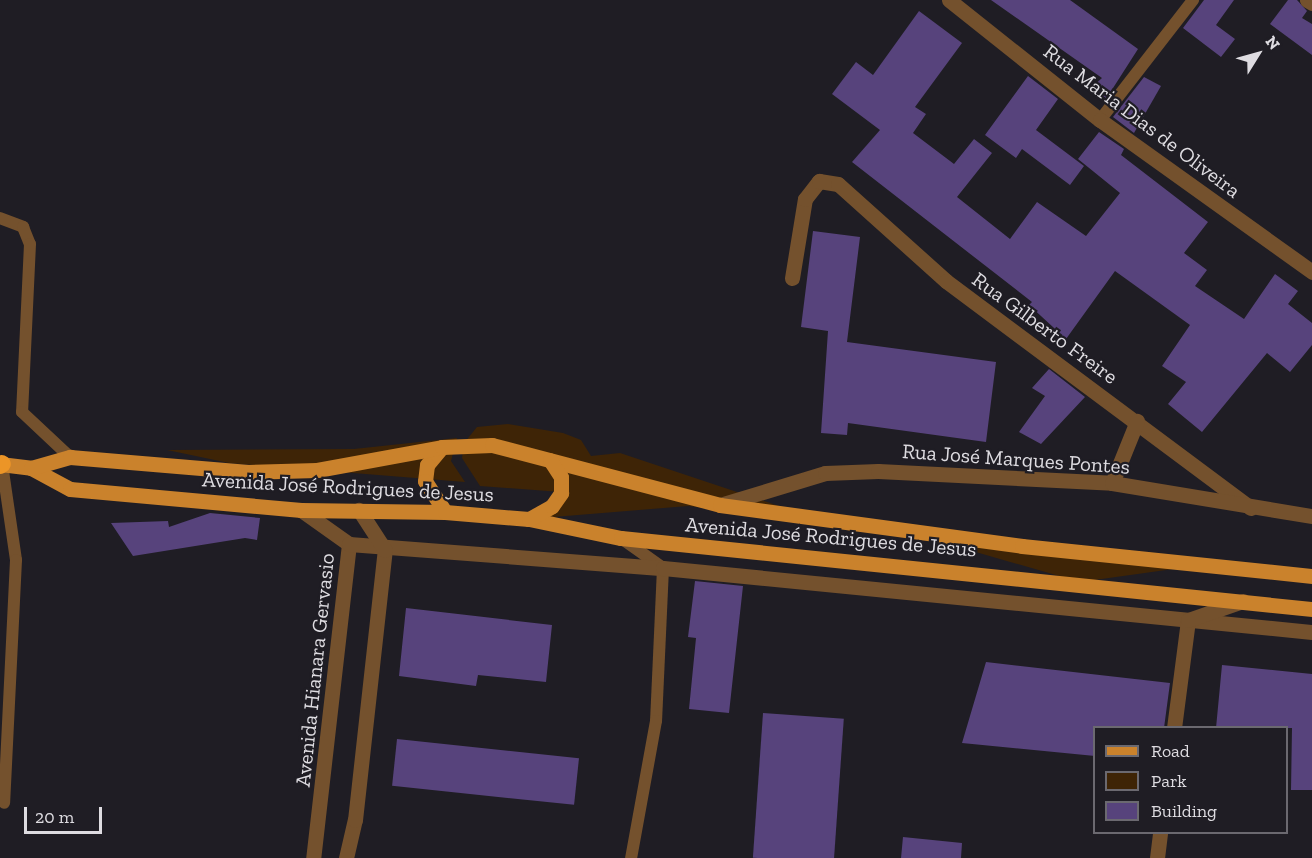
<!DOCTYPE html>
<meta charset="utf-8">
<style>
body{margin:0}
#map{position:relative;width:1312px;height:858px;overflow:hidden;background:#1f1d24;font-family:"Zilla Slab",serif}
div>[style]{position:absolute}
.green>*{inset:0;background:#3e2406}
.building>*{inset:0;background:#57437c;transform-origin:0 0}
.lane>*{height:12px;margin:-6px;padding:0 6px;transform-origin:6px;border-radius:6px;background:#74512d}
.street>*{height:15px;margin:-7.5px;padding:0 7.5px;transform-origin:7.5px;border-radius:7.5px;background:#74512d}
.primary>*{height:15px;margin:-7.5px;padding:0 7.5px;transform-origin:7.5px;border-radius:7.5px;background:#ca822c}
.highway>*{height:18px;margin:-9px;padding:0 9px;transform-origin:9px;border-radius:9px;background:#ec9527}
span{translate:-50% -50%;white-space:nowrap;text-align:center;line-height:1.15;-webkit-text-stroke:4.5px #1f1d24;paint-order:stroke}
.street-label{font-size:21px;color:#dedce1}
.legend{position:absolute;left:1093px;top:726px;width:195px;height:108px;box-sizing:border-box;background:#1f1d24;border:2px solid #6b6970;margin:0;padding:8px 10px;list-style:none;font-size:18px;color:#dedce1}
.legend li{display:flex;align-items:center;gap:12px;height:30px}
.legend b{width:30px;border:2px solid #6b6970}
.north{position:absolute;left:1228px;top:24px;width:60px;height:60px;-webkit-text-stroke:4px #1f1d24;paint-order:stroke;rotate:53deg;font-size:16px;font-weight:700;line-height:24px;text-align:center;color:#dedce1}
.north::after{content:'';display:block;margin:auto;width:21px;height:27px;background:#dedce1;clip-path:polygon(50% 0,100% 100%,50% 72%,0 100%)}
.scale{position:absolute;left:24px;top:807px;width:78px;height:27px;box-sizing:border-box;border:3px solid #dedce1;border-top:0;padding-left:8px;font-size:18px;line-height:21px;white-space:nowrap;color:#dedce1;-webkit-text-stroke:4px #1f1d24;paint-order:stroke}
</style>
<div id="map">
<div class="green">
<div style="clip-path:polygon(508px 424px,563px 433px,581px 440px,591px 456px,620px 453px,824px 521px,1195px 566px,1080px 582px,910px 533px,688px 506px,529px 519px,561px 492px,480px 486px,462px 458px,464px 443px,477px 427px)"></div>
<div style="clip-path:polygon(457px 438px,451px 461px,465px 482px,229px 463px,167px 450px,354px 449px)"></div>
</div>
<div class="building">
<div style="clip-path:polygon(991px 0,1070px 0,1138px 49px,1106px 99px,1093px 86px,1102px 78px)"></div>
<div style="clip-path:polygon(1204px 0,1234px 0,1216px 25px,1235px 39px,1221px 57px,1183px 28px)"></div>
<div style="clip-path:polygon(1288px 0,1297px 0,1307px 11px,1302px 18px,1312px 24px,1312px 55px,1270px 24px)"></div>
<div style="clip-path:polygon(919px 11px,962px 43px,915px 107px,926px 114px,913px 133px,954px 164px,974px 139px,992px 153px,957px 197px,1010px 239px,1037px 202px,1086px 236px,1120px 193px,1078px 159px,1099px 132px,1124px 149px,1121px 155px,1208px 222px,1184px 253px,1207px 270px,1195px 286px,1244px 319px,1275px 274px,1298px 291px,1288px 304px,1312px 323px,1312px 345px,1290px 372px,1267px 353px,1202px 432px,1168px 404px,1186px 382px,1162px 366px,1190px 325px,1115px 271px,1066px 339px,1029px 305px,1032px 302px,852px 162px,880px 130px,832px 94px,856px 62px,873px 75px)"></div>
<div style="clip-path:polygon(1028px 76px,1058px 99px,1036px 130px,1084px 166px,1070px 185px,1022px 149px,1016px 158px,985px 135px)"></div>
<div style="clip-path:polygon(1144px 77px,1161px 86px,1134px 133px,1113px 117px)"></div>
<div style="clip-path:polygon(813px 231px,860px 237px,847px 342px,996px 362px,986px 442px,848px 423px,847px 435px,821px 433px,828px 331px,801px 327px)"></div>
<div style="clip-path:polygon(1049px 369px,1085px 397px,1041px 444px,1019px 432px,1045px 396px,1032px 388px)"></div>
<div style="clip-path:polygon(210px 513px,260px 518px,257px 540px,245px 538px,133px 556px,111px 523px,168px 521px,169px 527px)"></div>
<div style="clip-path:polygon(695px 581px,743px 586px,729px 713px,689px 709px,696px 638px,688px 637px)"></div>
<div style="clip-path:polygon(406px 608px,552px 625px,546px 682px,478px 675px,476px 686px,399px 676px)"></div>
<div style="clip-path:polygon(986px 662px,1170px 683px,1164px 728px,1095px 728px,1095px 756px,962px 743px)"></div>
<div style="clip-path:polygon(1222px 665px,1312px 674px,1312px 790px,1291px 790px,1292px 728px,1216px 728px)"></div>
<div style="left:763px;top:713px;width:81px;height:145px;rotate:4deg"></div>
<div style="left:397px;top:739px;width:183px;height:47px;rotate:6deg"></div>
<div style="clip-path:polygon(903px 837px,962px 843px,961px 858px,901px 858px)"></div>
</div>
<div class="lane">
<div style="left:1100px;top:120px;width:152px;rotate:-52.2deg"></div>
<div style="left:0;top:218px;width:25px;rotate:21deg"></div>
<div style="left:23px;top:227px;width:18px;rotate:68deg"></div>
<div style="left:30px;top:244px;width:168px;rotate:92.7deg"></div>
<div style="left:22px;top:412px;width:66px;rotate:43.2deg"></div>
<div style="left:2px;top:464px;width:97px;rotate:81.7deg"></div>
<div style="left:16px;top:560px;width:243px;rotate:92.8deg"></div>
<div style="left:621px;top:538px;width:52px;rotate:35.5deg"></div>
<div style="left:663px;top:568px;width:153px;rotate:92.6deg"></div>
<div style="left:656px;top:721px;width:139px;rotate:100.3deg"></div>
</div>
<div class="street">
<div style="left:949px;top:0;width:193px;rotate:38.5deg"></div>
<div style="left:1100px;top:120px;width:261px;rotate:35.6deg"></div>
<div style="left:1307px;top:0;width:6px;rotate:31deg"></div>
<div style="left:792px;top:278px;width:80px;rotate:-80.7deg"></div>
<div style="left:805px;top:199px;width:23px;rotate:-52deg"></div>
<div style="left:819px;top:181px;width:19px;rotate:9deg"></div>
<div style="left:838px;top:184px;width:145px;rotate:41.9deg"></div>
<div style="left:946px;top:281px;width:380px;rotate:36.7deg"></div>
<div style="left:1112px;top:483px;width:67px;rotate:-68deg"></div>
<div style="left:720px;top:505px;width:110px;rotate:-16.9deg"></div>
<div style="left:825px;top:473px;width:53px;rotate:-2.2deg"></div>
<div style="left:878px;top:471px;width:234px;rotate:2.9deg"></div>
<div style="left:1112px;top:483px;width:203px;rotate:9.4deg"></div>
<div style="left:301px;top:510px;width:59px;rotate:35.3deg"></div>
<div style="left:349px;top:544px;width:316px;rotate:96.5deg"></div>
<div style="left:349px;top:544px;width:315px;rotate:4.4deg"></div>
<div style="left:663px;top:568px;width:652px;rotate:5.63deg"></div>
<div style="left:1174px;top:728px;width:109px;rotate:-82.6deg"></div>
<div style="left:1188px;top:620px;width:58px;rotate:-19.1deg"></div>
<div style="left:346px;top:858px;width:39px;rotate:-77deg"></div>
<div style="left:355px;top:820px;width:272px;rotate:-83.7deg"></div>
<div style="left:385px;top:550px;width:48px;rotate:-123deg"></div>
<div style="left:1157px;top:858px;width:26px;rotate:-83deg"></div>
</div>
<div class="primary">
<div style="left:442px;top:447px;width:23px;rotate:130deg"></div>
<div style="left:427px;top:465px;width:16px;rotate:97deg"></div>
<div style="left:425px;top:481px;width:37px;rotate:57deg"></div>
<div style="left:0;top:464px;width:31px;rotate:7deg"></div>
<div style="left:31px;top:468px;width:44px;rotate:28.3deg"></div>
<div style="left:70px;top:489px;width:232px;rotate:5.2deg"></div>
<div style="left:301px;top:510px;width:144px;rotate:0.8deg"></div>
<div style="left:445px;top:512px;width:84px;rotate:4.8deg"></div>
<div style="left:529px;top:519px;width:94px;rotate:11.7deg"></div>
<div style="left:621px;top:538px;width:695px;rotate:5.87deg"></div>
<div style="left:31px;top:468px;width:41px;rotate:-15.8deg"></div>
<div style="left:70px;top:457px;width:179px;rotate:4.8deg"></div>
<div style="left:248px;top:472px;width:69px;rotate:-1.7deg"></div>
<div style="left:317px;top:470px;width:127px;rotate:-10.4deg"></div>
<div style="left:442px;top:447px;width:50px;rotate:-2.3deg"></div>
<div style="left:492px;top:445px;width:236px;rotate:14.7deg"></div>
<div style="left:720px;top:505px;width:305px;rotate:7.7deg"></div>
<div style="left:1022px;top:546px;width:292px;rotate:5.9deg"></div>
<div style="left:529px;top:519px;width:26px;rotate:-29deg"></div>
<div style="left:552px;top:506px;width:16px;rotate:-55deg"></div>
<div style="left:561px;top:493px;width:16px;rotate:-90deg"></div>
<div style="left:561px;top:477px;width:20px;rotate:-123deg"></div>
</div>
<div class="highway">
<div style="left:0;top:465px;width:2px;rotate:-27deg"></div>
</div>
<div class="street-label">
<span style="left:1142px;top:121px;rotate:37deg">Rua Maria Dias de Oliveira</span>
<span style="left:1045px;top:328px;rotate:36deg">Rua Gilberto Freire</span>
<span style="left:1016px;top:459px;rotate:4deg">Rua José Marques Pontes</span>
<span style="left:348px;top:487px;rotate:3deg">Avenida José Rodrigues de Jesus</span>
<span style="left:831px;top:537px;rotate:5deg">Avenida José Rodrigues de Jesus</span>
<span style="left:315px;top:670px;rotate:-84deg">Avenida Hianara Gervasio</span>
</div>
<ul class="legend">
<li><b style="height:8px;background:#ca822c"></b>Road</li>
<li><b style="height:16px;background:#3e2406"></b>Park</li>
<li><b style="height:16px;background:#57437c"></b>Building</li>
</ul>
<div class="north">N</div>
<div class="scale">20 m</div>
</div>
